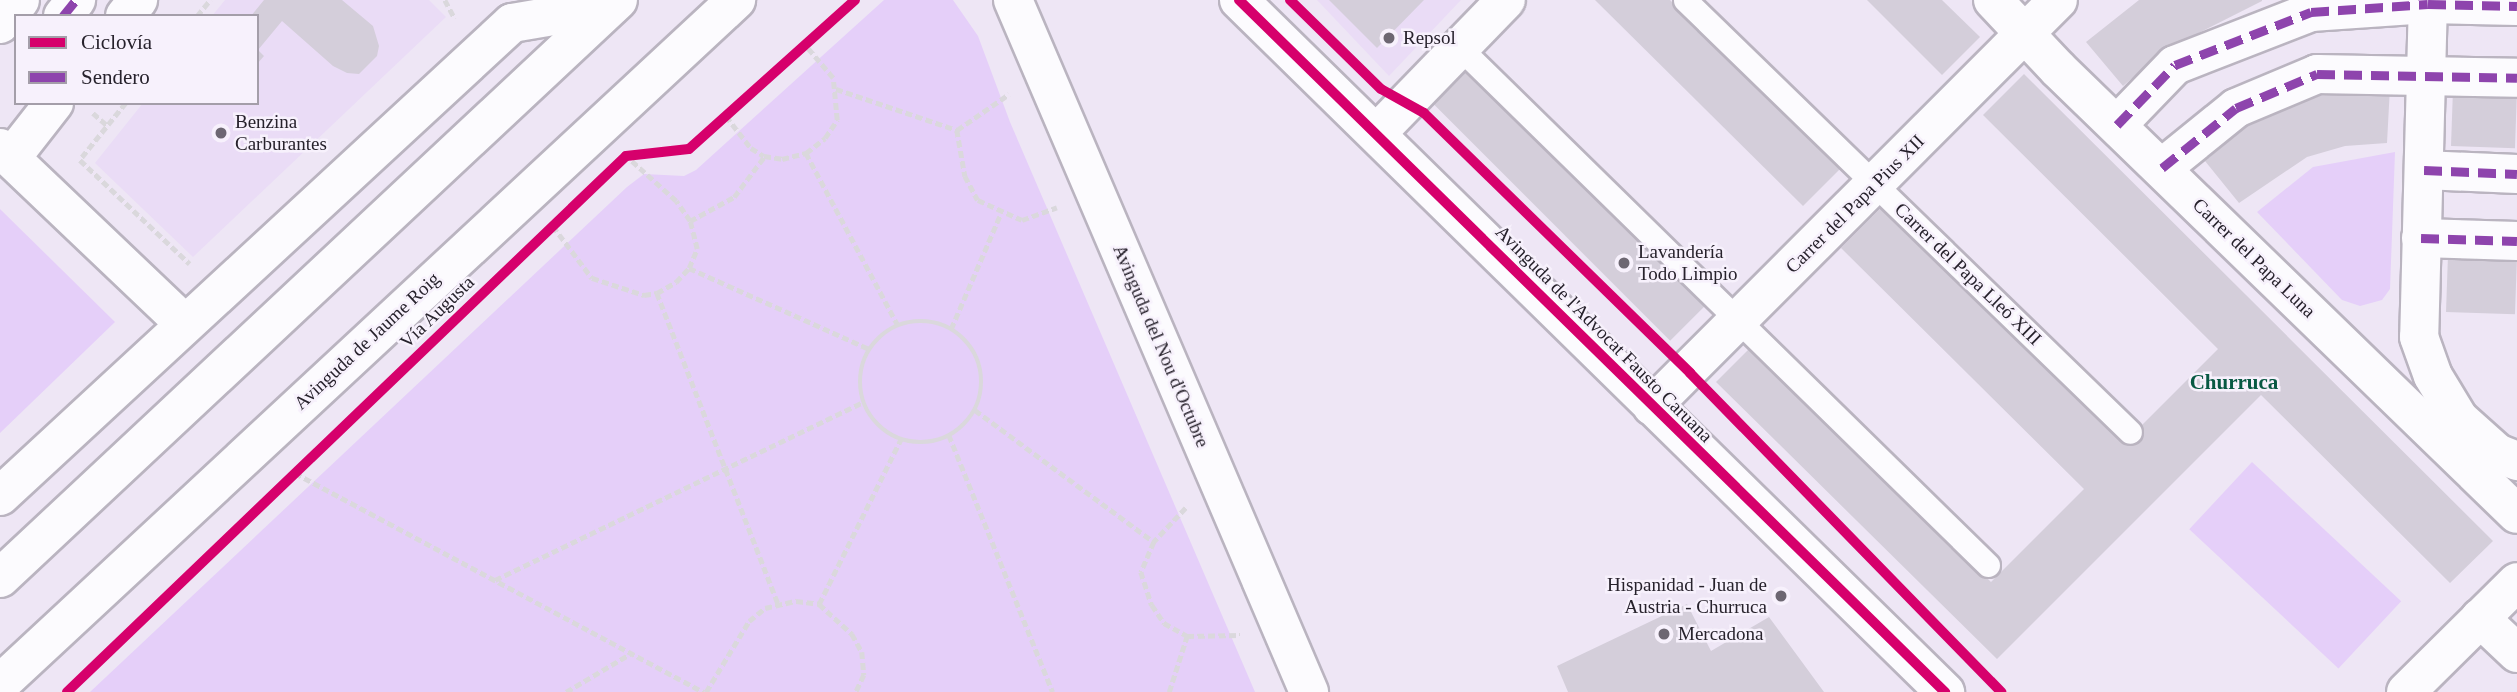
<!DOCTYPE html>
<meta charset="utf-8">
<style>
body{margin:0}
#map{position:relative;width:2517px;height:692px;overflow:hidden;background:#eee6f5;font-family:"Times New Roman",serif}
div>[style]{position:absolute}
.built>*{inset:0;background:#eadcf6}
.green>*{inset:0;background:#e5cff9;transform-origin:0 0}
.building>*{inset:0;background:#d4ceda;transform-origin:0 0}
.path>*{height:4.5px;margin-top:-2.25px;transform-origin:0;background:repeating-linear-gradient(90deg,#dad8dc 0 7px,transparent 0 10.5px)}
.path>.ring{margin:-2.25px;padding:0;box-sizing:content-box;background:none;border:4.5px solid #dad8dc;border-radius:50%}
.roads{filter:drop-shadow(2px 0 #bab4c0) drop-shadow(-2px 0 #bab4c0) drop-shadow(0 2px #bab4c0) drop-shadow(0 -2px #bab4c0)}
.lane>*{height:23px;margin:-11.5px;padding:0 11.5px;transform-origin:11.5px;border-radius:11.5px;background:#fcfbfe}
.street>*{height:38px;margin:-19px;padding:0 19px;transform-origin:19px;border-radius:19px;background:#fcfbfe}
.secondary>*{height:38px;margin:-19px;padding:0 19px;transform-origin:19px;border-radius:19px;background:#fcfbfe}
.quiet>*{height:9px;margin-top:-4.5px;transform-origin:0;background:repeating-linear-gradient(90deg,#8e44ad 0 18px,transparent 0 27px)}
.cycleway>*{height:10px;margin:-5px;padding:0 5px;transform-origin:5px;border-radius:5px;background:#d6006c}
.dots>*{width:19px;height:19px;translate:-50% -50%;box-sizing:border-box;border:4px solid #f7f1fc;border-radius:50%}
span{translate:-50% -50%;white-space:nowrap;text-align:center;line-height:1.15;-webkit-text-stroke:5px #f7f1fc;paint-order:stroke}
.poi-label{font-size:19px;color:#27222c}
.left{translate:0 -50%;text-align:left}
.right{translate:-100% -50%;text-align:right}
.street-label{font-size:19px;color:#27222c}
.neighbourhood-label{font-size:21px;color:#085943;font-weight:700}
.legend{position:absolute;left:14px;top:14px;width:245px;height:91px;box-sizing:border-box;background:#f7f1fc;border:2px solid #a49ea9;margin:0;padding:9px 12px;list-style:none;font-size:21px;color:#27222c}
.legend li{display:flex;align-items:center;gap:14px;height:35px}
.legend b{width:35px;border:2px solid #a49ea9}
</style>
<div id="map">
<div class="built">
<div style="clip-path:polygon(225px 0,429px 0,446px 17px,193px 257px,95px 163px,143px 103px,257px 103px,257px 16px,212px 16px)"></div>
<div style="clip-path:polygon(1317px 0,1461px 0,1389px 76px)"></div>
</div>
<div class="green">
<div style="clip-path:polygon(884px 0,953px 0,978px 36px,1010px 122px,1255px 692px,90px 692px,627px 187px,644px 174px,684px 176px,696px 170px)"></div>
<div style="clip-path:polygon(2395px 152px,2390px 289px,2382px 300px,2360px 306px,2342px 300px,2257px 212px,2313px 167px)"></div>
<div style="clip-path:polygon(0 209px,115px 322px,0 433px)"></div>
<div style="left:2252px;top:462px;width:204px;height:92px;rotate:43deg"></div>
</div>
<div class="building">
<div style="clip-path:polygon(264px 0,342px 0,373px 26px,379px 46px,377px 56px,359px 74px,347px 73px,333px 66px,282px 21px,258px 50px,264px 56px,257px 64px,257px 16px,251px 16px)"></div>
<div style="clip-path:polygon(1329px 0,1424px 0,1377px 48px)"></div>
<div style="clip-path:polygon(1595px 0,1670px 0,1840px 169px,1803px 206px)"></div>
<div style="clip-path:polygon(1867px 0,1942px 0,1980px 37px,1942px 75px)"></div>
<div style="clip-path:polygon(2139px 0,2262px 0,2262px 1px,2163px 51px,2123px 86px,2086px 42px)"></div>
<div style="left:1470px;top:67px;width:335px;height:52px;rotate:45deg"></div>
<div style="clip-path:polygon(2024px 74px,2493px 541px,2450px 583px,2261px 395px,1997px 659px,1716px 382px,1753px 345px,1991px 582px,2084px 489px,1841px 248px,1885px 204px,2124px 443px,2218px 349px,1983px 115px)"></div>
<div style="clip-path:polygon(2390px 87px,2387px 143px,2345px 146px,2307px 157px,2239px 203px,2205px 161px,2244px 128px,2286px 106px,2336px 91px)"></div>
<div style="left:2453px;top:89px;width:64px;height:57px;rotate:2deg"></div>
<div style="left:2448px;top:255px;width:69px;height:57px;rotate:2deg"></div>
<div style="clip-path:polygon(1687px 604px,1711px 651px,1769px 617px,1824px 692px,1568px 692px,1557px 666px)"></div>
</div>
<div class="path">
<div style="left:445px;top:0;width:21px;rotate:62deg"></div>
<div style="left:197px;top:16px;width:21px;rotate:-51deg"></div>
<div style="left:836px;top:89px;width:128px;rotate:18.7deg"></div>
<div style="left:957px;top:130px;width:63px;rotate:-34.7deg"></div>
<div style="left:126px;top:103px;width:73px;rotate:128.9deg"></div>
<div style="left:80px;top:160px;width:151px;rotate:43.4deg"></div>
<div style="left:93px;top:113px;width:20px;rotate:41deg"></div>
<div style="left:726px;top:116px;width:41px;rotate:52deg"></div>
<div style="left:751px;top:148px;width:15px;rotate:32deg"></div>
<div style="left:764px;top:156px;width:18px;rotate:9deg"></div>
<div style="left:782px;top:159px;width:25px;rotate:-14deg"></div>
<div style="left:806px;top:153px;width:24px;rotate:-38deg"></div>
<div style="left:825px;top:138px;width:22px;rotate:-56deg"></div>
<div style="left:837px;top:120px;width:42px;rotate:-95.4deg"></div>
<div style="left:833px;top:78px;width:43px;rotate:-130.3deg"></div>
<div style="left:957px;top:130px;width:47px;rotate:80.1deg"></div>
<div style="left:965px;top:176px;width:27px;rotate:62deg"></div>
<div style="left:978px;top:200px;width:48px;rotate:24.4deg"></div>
<div style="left:1022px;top:220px;width:37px;rotate:-20deg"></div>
<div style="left:806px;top:153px;width:195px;rotate:61.9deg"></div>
<div style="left:690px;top:221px;width:50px;rotate:-28.6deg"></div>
<div style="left:734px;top:197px;width:50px;rotate:-53.1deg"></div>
<div style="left:553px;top:226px;width:65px;rotate:53.1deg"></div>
<div style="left:592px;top:278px;width:55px;rotate:18.1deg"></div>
<div style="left:644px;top:295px;width:13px;rotate:-9deg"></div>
<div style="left:657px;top:293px;width:22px;rotate:-30deg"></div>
<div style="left:676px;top:282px;width:19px;rotate:-47deg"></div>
<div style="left:689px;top:268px;width:21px;rotate:-67deg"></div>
<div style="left:697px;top:249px;width:29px;rotate:-104deg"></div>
<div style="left:690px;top:221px;width:24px;rotate:-125deg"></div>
<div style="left:676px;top:201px;width:66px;rotate:-138.1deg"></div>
<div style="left:689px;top:268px;width:197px;rotate:24.2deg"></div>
<div style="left:657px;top:293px;width:333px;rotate:68.7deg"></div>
<div class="ring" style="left:860px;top:321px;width:117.5px;height:117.5px"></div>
<div style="left:951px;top:329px;width:126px;rotate:-66.7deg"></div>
<div style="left:975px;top:410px;width:222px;rotate:36.4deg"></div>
<div style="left:949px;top:435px;width:277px;rotate:68deg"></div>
<div style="left:295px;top:473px;width:464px;rotate:28.2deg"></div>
<div style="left:1186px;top:508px;width:47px;rotate:133.3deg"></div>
<div style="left:1154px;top:542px;width:33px;rotate:113deg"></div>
<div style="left:1141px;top:572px;width:35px;rotate:72deg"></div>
<div style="left:1152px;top:605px;width:22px;rotate:56deg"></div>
<div style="left:1164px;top:623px;width:26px;rotate:29deg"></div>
<div style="left:1187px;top:636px;width:53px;rotate:-1.1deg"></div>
<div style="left:495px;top:580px;width:409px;rotate:-25.8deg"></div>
<div style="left:819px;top:604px;width:184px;rotate:-63.6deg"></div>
<div style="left:566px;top:692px;width:74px;rotate:-30.7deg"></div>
<div style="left:706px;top:692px;width:83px;rotate:-58.8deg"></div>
<div style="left:749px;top:621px;width:21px;rotate:-39deg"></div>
<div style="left:765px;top:608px;width:32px;rotate:-13deg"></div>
<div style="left:796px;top:601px;width:23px;rotate:7deg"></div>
<div style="left:819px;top:604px;width:45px;rotate:42.3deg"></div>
<div style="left:852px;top:634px;width:21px;rotate:61deg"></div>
<div style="left:862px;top:652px;width:23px;rotate:85deg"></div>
<div style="left:864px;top:675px;width:19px;rotate:115deg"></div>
<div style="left:1169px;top:692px;width:59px;rotate:-72.2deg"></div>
</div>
<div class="roads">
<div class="lane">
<div style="left:1685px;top:0;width:620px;rotate:44.15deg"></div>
<div style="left:1460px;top:48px;width:739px;rotate:44.4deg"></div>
</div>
<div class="street">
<div style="left:1993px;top:0;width:95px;rotate:46.7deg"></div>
<div style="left:2058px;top:69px;width:639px;rotate:44.11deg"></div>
<div style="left:2428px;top:0;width:337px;rotate:91.5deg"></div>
<div style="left:2419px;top:337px;width:41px;rotate:70.3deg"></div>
<div style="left:2433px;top:376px;width:50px;rotate:58.8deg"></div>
<div style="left:2459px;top:419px;width:51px;rotate:41.8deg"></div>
<div style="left:2497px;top:453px;width:22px;rotate:22deg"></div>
<div style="left:63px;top:16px;width:21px;rotate:-51deg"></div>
<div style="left:125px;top:16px;width:21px;rotate:-51deg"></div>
<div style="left:0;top:24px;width:31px;rotate:-50deg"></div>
<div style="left:2117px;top:125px;width:83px;rotate:-46deg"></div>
<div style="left:2175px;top:65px;width:146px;rotate:-21.3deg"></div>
<div style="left:2311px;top:12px;width:117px;rotate:-3.9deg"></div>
<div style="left:2428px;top:4px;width:89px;rotate:1.3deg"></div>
<div style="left:1377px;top:133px;width:185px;rotate:-45.9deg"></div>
<div style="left:0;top:148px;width:255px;rotate:43.6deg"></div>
<div style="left:11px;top:158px;width:70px;rotate:-52deg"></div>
<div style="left:2162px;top:168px;width:95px;rotate:-39deg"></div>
<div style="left:2236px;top:108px;width:88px;rotate:-22.8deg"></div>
<div style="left:2317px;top:74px;width:200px;rotate:1.1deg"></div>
<div style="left:2424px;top:170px;width:93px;rotate:2.5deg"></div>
<div style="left:2421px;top:238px;width:96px;rotate:1.8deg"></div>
<div style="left:1652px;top:406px;width:574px;rotate:-45deg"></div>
<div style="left:0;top:496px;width:697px;rotate:-42.73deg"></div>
<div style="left:512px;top:23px;width:100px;rotate:-9.7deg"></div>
<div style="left:2480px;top:618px;width:51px;rotate:43.4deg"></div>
<div style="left:2406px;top:692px;width:156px;rotate:-44.7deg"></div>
</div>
<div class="secondary">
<div style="left:1013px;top:0;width:753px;rotate:66.84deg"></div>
<div style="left:1239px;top:0;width:989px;rotate:44.43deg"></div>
<div style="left:0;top:578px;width:846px;rotate:-43.08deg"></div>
<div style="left:0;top:684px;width:1005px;rotate:-42.9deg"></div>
</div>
</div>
<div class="quiet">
<div style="left:63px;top:16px;width:21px;rotate:-51deg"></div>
<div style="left:2117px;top:125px;width:83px;rotate:-46deg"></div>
<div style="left:2175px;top:65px;width:146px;rotate:-21.3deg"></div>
<div style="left:2311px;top:12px;width:117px;rotate:-3.9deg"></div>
<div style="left:2428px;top:4px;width:89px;rotate:1.3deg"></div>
<div style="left:2162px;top:168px;width:95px;rotate:-39deg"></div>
<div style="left:2236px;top:108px;width:88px;rotate:-22.8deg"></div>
<div style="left:2317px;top:74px;width:200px;rotate:1.1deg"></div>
<div style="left:2424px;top:170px;width:93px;rotate:2.5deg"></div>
<div style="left:2421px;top:238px;width:96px;rotate:1.8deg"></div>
</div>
<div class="cycleway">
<div style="left:1239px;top:0;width:989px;rotate:44.43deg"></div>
<div style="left:1290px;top:0;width:127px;rotate:44.4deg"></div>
<div style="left:1381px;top:89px;width:49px;rotate:29.2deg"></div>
<div style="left:1424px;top:113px;width:372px;rotate:44.3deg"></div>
<div style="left:1690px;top:373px;width:446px;rotate:45.7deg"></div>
<div style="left:67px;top:692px;width:774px;rotate:-43.8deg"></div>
<div style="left:626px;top:156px;width:63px;rotate:-6.3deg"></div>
<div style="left:689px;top:149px;width:223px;rotate:-41.9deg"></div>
</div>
<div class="dots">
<div style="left:1389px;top:38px;background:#6d6772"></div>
<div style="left:221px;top:133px;background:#6d6772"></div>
<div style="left:1624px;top:263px;background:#6d6772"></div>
<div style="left:1781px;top:596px;background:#6d6772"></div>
<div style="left:1664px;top:634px;background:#6d6772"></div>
</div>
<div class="poi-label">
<span class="left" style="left:1403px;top:38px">Repsol</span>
<span class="left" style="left:235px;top:133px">Benzina<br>Carburantes</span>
<span class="left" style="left:1638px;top:263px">Lavandería<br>Todo Limpio</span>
<span class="right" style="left:1767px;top:596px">Hispanidad - Juan de<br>Austria - Churruca</span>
<span class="left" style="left:1678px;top:634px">Mercadona</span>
</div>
<div class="street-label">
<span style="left:1855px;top:204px;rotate:-45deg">Carrer del Papa Pius XII</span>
<span style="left:2254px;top:258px;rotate:44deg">Carrer del Papa Luna</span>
<span style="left:1968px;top:274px;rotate:44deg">Carrer del Papa Lleó XIII</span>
<span style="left:437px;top:312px;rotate:-44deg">Vía Augusta</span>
<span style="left:1604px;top:334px;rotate:45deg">Avinguda de l'Advocat Fausto Caruana</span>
<span style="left:367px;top:341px;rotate:-43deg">Avinguda de Jaume Roig</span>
<span style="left:1161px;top:346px;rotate:67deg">Avinguda del Nou d'Octubre</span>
</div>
<div class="neighbourhood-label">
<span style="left:2234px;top:382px">Churruca</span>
</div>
<ul class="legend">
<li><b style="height:9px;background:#d6006c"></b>Ciclovía</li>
<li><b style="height:9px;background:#8e44ad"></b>Sendero</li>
</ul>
</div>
